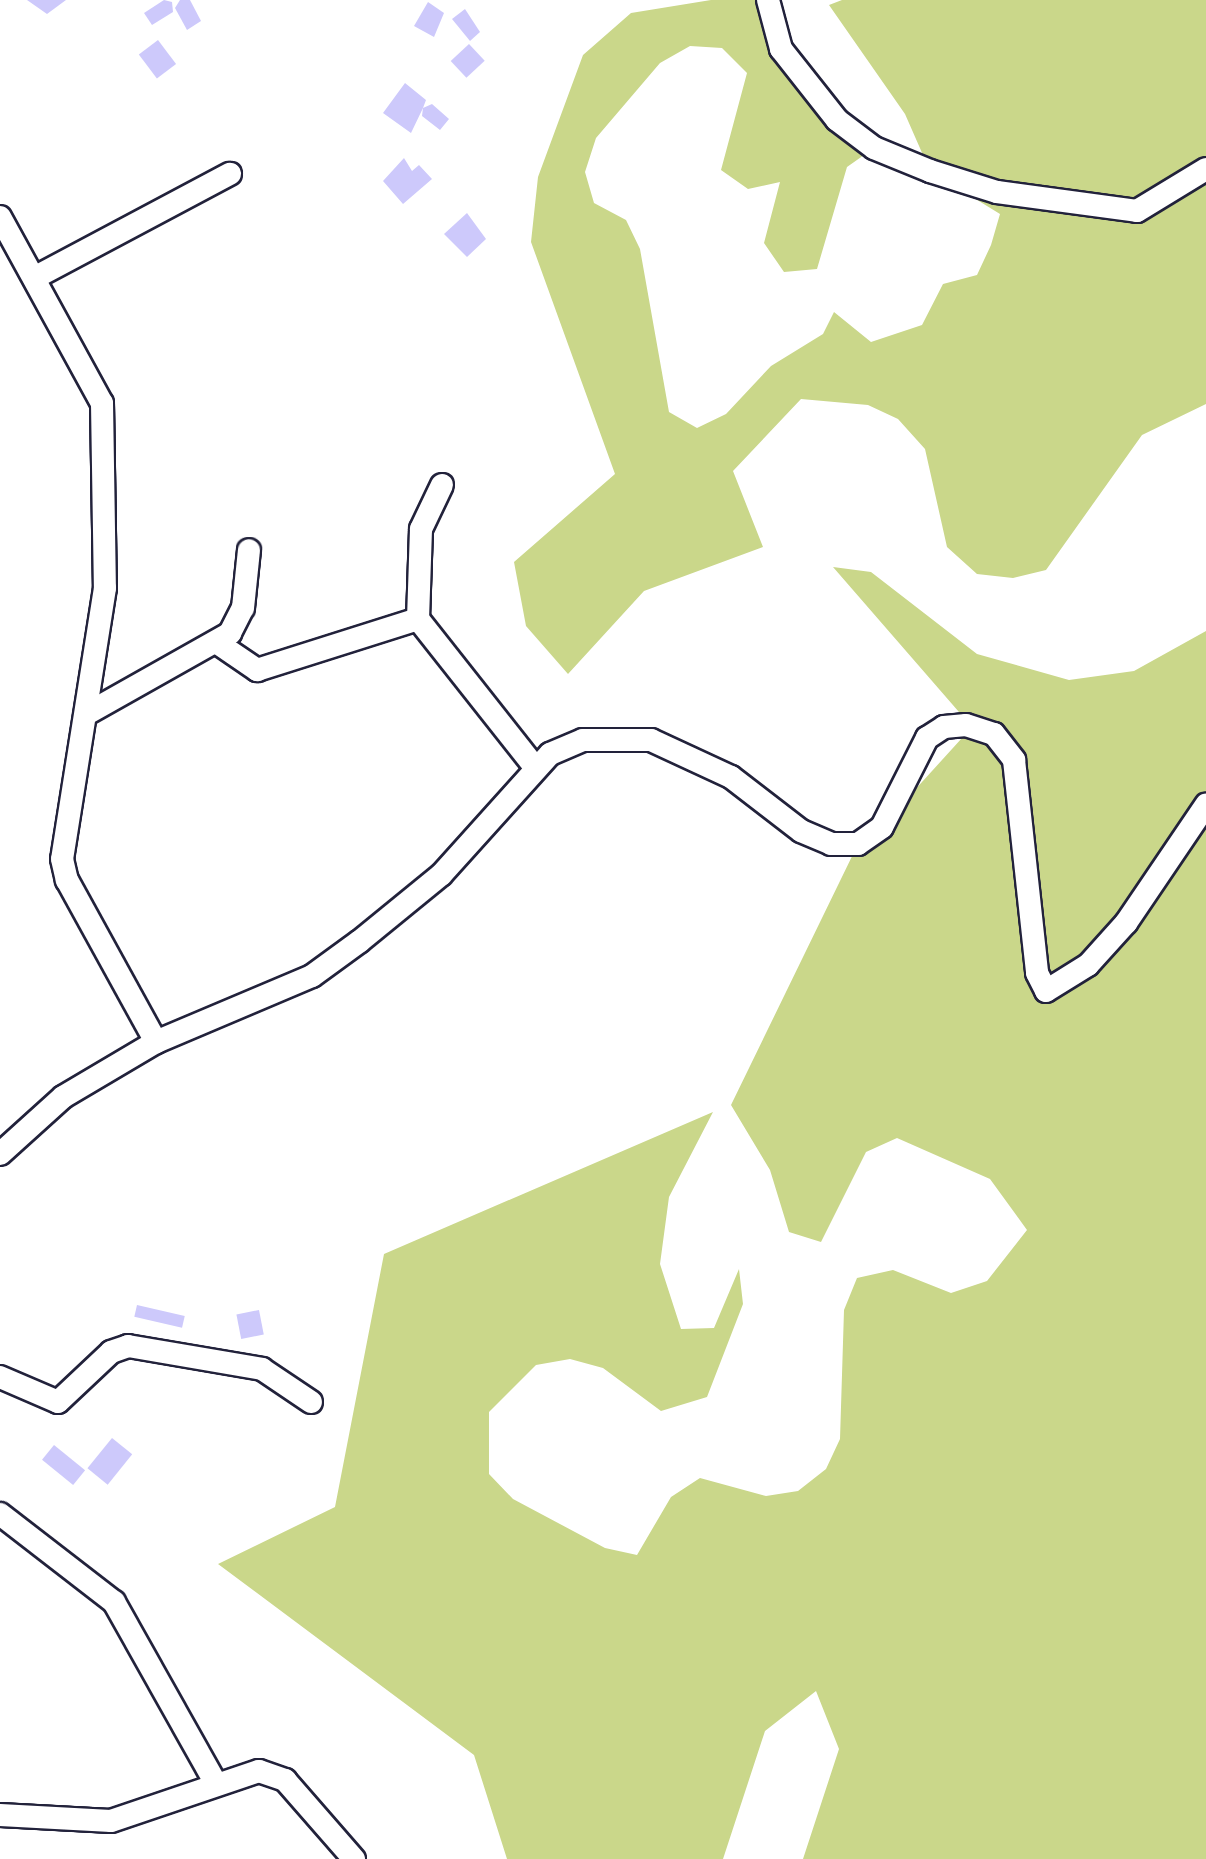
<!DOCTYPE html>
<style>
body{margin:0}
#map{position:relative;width:1206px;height:1859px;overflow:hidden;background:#fff;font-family:Mynerve,sans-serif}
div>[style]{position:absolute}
.green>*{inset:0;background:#cad78a}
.building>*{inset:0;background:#cdc9fb;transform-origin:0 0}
.roads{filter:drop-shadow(2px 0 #22223b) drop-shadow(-2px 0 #22223b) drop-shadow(0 2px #22223b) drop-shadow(0 -2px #22223b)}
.minor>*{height:22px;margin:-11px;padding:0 11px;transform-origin:11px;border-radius:11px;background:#fff}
span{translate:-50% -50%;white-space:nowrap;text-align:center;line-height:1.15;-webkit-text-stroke:8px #fff;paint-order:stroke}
</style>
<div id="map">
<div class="green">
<div style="clip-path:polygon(711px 0,768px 0,781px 49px,874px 148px,847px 167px,817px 269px,784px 272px,764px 243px,780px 182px,748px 189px,721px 170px,747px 73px,722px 48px,690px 46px,660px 63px,596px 138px,585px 172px,594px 203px,626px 220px,640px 249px,669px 412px,697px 428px,726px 414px,771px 366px,823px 334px,834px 312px,871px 342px,922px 325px,943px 284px,977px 275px,991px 245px,1000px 214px,930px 171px,905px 114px,829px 5px,842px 0,1206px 0,1206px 404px,1142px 435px,1046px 570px,1013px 578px,977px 574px,947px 547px,925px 449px,898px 419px,868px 405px,801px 399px,733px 471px,763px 547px,644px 591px,568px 674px,526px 626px,514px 562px,615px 474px,531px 242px,538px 177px,583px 55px,631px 13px)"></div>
<div style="clip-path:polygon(833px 567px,871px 572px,977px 654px,1069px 680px,1134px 671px,1206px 631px,1206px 1859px,803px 1859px,839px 1749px,816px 1691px,765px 1731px,723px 1859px,507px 1859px,474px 1755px,218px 1564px,335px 1507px,384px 1254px,713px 1112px,669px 1197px,660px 1264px,681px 1329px,714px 1328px,739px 1269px,743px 1304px,707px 1397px,661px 1411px,603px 1368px,570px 1359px,536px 1365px,489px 1412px,489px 1474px,513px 1499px,605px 1548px,637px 1555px,671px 1497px,700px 1478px,766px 1496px,798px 1491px,826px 1469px,840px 1439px,844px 1310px,857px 1278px,893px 1270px,951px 1293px,987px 1281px,1027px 1230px,990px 1179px,897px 1138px,866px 1152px,821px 1242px,789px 1232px,770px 1170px,731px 1105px,858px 844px,882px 826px,972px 727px)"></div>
</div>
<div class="building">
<div style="clip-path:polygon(27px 0,66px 0,47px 14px)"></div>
<div style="clip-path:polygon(164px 0,172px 2px,173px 12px,152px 25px,144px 13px)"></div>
<div style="clip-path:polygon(180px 0,190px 0,201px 21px,187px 30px,175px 8px)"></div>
<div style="clip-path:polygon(428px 2px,444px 13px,434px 37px,414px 26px)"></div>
<div style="clip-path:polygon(465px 9px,480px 32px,470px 41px,452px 19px)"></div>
<div style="left:158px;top:40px;width:30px;height:24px;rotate:53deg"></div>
<div style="left:469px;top:44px;width:23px;height:25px;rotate:47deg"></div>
<div style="clip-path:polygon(405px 83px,426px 100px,423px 108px,432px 104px,449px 119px,440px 130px,422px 116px,423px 108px,411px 133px,383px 113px)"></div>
<div style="clip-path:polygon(404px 158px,412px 171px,419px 165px,432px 179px,403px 204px,383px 181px)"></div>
<div style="clip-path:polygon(467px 213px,486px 239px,467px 257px,444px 234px)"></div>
<div style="left:137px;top:1305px;width:49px;height:12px;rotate:13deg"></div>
<div style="left:259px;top:1310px;width:25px;height:23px;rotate:79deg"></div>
<div style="left:112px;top:1438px;width:26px;height:39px;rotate:39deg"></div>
<div style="left:54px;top:1445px;width:40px;height:19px;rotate:39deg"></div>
</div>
<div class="roads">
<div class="minor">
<div style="left:768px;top:0;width:51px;rotate:75.1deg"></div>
<div style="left:781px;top:49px;width:90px;rotate:51.7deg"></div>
<div style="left:837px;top:120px;width:46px;rotate:37.1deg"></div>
<div style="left:874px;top:148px;width:61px;rotate:22.3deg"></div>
<div style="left:930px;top:171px;width:70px;rotate:17.4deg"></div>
<div style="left:997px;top:192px;width:141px;rotate:7.7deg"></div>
<div style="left:1137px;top:211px;width:81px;rotate:-31.3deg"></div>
<div style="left:0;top:217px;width:212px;rotate:61.3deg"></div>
<div style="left:102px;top:403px;width:185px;rotate:89.1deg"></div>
<div style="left:105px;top:588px;width:274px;rotate:99deg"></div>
<div style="left:62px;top:859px;width:22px;rotate:77deg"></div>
<div style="left:67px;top:880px;width:185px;rotate:61.2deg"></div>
<div style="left:34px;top:278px;width:222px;rotate:-28deg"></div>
<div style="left:442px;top:485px;width:49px;rotate:115.5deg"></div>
<div style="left:421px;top:529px;width:90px;rotate:91.9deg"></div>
<div style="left:418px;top:619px;width:189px;rotate:51.7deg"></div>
<div style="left:216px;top:642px;width:50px;rotate:34.3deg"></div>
<div style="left:257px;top:670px;width:169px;rotate:-17.6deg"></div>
<div style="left:90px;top:712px;width:161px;rotate:-29.4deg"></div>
<div style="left:230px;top:633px;width:28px;rotate:-63deg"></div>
<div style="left:243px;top:608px;width:58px;rotate:-84.1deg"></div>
<div style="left:0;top:1154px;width:85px;rotate:-42.1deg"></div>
<div style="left:63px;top:1097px;width:108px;rotate:-30.6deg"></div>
<div style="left:156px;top:1042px;width:169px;rotate:-22.9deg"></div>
<div style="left:312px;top:976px;width:59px;rotate:-36.1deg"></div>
<div style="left:360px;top:941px;width:104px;rotate:-39.2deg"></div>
<div style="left:441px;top:875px;width:163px;rotate:-48deg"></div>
<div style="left:550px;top:754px;width:36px;rotate:-23deg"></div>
<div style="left:583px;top:740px;width:68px"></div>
<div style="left:651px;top:740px;width:88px;rotate:24.8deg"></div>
<div style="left:731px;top:777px;width:88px;rotate:37.6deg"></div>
<div style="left:801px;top:831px;width:33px;rotate:23deg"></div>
<div style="left:831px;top:844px;width:27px"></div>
<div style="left:858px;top:844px;width:29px;rotate:-35deg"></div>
<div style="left:882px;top:827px;width:100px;rotate:-63.2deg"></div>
<div style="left:927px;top:738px;width:20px;rotate:-33deg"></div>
<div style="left:944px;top:727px;width:22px;rotate:-5deg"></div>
<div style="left:966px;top:725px;width:29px;rotate:18deg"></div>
<div style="left:994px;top:734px;width:33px;rotate:52deg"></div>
<div style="left:1014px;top:760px;width:214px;rotate:83.8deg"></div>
<div style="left:1037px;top:973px;width:20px;rotate:63deg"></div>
<div style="left:1046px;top:991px;width:49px;rotate:-31.8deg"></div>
<div style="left:1088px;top:965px;width:57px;rotate:-47.9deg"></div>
<div style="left:1126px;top:923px;width:143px;rotate:-55.9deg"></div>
<div style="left:0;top:1377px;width:63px;rotate:23.3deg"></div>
<div style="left:58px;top:1402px;width:73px;rotate:-43.3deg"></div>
<div style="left:111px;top:1352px;width:18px;rotate:-19deg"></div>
<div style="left:128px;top:1346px;width:136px;rotate:9.7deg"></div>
<div style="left:262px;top:1369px;width:59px;rotate:34deg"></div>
<div style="left:0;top:1514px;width:144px;rotate:37.7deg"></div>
<div style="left:114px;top:1602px;width:209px;rotate:60.7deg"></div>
<div style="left:0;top:1815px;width:111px;rotate:3.1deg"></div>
<div style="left:111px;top:1821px;width:156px;rotate:-18.7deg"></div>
<div style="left:259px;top:1771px;width:28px;rotate:19deg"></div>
<div style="left:285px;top:1780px;width:105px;rotate:48.9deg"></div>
</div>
</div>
</div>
